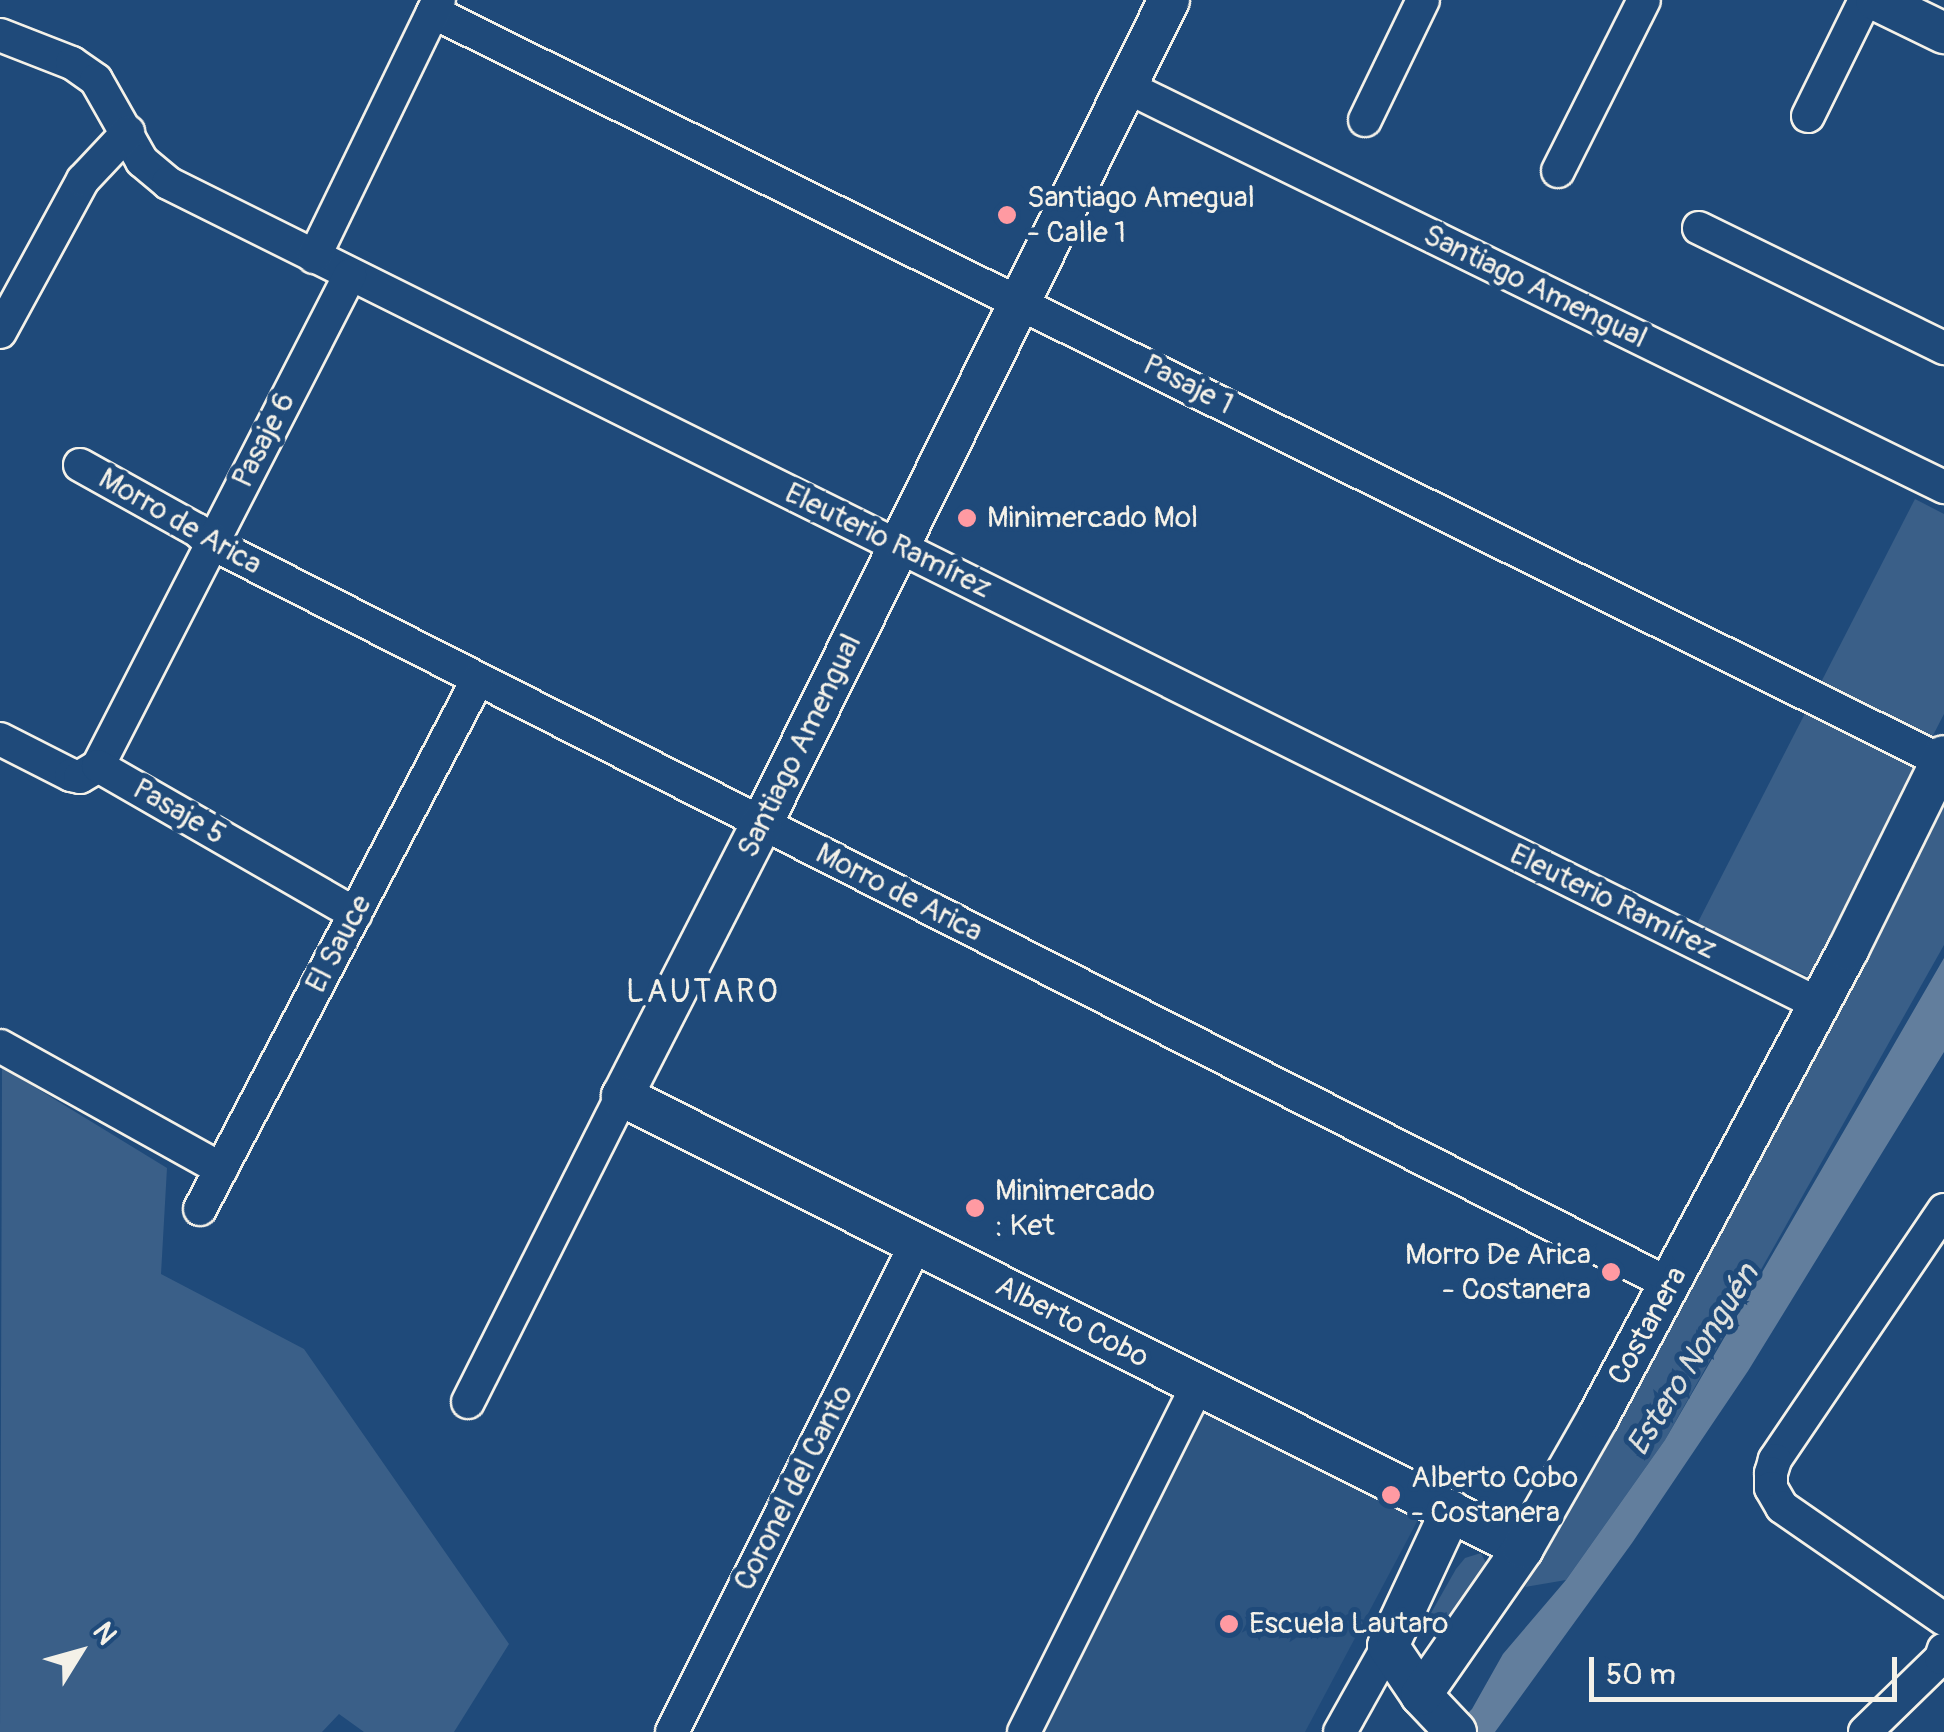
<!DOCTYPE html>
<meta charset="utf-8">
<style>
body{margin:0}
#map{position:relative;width:1944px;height:1732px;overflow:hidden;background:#1f4a7a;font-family:Pangolin,sans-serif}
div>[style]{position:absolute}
.built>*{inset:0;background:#2d5581}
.green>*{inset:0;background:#3a5f88}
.water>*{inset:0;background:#627e9d}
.roads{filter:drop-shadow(2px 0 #f4f1e8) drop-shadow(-2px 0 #f4f1e8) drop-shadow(0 2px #f4f1e8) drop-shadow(0 -2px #f4f1e8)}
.minor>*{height:32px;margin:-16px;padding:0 16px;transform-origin:16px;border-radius:16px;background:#1f4a7a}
.tertiary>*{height:40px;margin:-20px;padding:0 20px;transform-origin:20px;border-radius:20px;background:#1f4a7a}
.dots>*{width:28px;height:28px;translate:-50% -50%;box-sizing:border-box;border:5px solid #1f4a7a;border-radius:50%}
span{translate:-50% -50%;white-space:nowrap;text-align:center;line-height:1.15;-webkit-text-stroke:10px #1f4a7a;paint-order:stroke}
.poi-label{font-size:30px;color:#f4f1e8}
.left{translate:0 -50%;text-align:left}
.right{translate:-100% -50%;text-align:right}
.street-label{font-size:30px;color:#f4f1e8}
.neighbourhood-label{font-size:32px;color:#f4f1e8;letter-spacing:2.5px}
.water-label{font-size:32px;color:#dee0dd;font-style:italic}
.north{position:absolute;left:30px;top:1602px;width:100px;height:100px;-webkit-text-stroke:8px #1f4a7a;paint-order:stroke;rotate:53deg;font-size:28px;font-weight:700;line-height:40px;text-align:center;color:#f4f1e8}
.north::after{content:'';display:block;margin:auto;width:35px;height:45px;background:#f4f1e8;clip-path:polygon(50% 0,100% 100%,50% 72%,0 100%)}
.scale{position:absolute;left:1589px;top:1657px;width:308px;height:45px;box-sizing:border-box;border:5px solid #f4f1e8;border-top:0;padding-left:12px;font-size:30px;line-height:35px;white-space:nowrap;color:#f4f1e8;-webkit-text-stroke:8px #1f4a7a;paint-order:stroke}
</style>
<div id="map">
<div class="built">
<div style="clip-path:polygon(1206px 1405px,1420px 1516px,1305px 1732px,1039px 1732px)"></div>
</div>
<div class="green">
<div style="clip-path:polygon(1915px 499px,1944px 514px,1944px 714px,1809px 977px,1696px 926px)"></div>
<div style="clip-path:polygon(1944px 804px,1944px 945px,1665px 1440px,1566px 1580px,1525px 1587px)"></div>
<div style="clip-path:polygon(2px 1067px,167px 1168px,161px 1274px,304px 1349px,509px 1644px,454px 1732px,364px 1732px,339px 1714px,322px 1732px,0 1732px)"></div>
<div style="clip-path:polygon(1481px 1553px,1488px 1567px,1444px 1628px,1433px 1628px,1431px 1613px,1456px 1569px,1465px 1558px)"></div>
</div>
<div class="water">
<div style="clip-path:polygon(1944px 958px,1944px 1052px,1748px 1371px,1632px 1543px,1495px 1732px,1449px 1732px,1472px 1709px,1503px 1654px,1566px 1580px,1665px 1440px)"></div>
</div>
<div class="roads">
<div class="minor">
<div style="left:433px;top:12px;width:1684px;rotate:26.41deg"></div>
<div style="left:0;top:35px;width:77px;rotate:21.3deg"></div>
<div style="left:72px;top:63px;width:29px;rotate:35deg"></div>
<div style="left:96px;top:80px;width:93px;rotate:60.4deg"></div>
<div style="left:142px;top:161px;width:34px;rotate:40deg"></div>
<div style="left:168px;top:183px;width:1843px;rotate:26.45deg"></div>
<div style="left:1127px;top:87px;width:910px;rotate:26.09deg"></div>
<div style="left:1808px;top:116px;width:129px;rotate:-63.8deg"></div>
<div style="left:1365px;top:120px;width:133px;rotate:-64.2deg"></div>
<div style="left:1558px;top:171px;width:191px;rotate:-63.3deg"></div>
<div style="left:1699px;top:228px;width:273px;rotate:26.1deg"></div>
<div style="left:314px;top:257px;width:286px;rotate:-64.1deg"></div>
<div style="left:0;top:332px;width:173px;rotate:-61.4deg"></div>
<div style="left:83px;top:180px;width:66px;rotate:-46.8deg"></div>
<div style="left:80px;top:465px;width:134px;rotate:29.1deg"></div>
<div style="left:197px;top:530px;width:19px;rotate:43deg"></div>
<div style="left:211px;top:543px;width:1638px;rotate:26.94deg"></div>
<div style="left:0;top:739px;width:80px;rotate:26.9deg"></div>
<div style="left:71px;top:775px;width:9px;rotate:13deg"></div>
<div style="left:80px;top:777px;width:21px;rotate:-31deg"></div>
<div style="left:98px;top:766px;width:552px;rotate:-62.83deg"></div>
<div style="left:98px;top:766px;width:297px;rotate:29.9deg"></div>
<div style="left:0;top:1046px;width:253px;rotate:29.1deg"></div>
<div style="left:200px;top:1209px;width:598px;rotate:-62.32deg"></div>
<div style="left:1944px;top:1210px;width:302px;rotate:124.1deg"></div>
<div style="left:1775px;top:1460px;width:14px;rotate:107deg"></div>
<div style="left:1771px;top:1473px;width:15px;rotate:90deg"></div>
<div style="left:1771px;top:1488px;width:22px;rotate:60deg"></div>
<div style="left:1782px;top:1507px;width:197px;rotate:34.7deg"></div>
<div style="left:468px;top:1402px;width:343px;rotate:-63.3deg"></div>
<div style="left:672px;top:1732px;width:546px;rotate:-63.43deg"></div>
<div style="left:1024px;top:1732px;width:388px;rotate:-63.4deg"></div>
<div style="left:1340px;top:1732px;width:98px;rotate:-60.8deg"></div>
<div style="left:1865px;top:1732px;width:106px;rotate:-44.2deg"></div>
<div style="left:1941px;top:1658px;width:9px;rotate:-72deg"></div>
</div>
<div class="tertiary">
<div style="left:1169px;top:0;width:918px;rotate:116.31deg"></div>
<div style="left:762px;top:823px;width:307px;rotate:117.1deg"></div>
<div style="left:622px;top:1096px;width:1008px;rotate:26.64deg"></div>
<div style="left:1876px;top:0;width:76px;rotate:25.9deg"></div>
<div style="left:1451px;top:1511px;width:149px;rotate:115deg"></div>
<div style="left:1388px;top:1646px;width:59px;rotate:56deg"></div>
<div style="left:1421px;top:1695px;width:51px;rotate:46.6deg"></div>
<div style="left:1421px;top:1695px;width:179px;rotate:-55.2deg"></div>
<div style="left:1523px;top:1548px;width:151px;rotate:-60.2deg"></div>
<div style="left:1598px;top:1417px;width:530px;rotate:-61.84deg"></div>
<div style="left:1848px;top:950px;width:216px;rotate:-63.7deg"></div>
</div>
</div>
<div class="dots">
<div style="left:1007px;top:215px;background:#ff9aa2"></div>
<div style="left:967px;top:518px;background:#ff9aa2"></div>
<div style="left:975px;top:1208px;background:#ff9aa2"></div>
<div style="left:1611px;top:1272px;background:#ff9aa2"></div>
<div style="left:1391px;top:1495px;background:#ff9aa2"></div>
<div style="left:1229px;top:1624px;background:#ff9aa2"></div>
</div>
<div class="poi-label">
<span class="left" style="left:1027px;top:215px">Santiago Amegual<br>- Calle 1</span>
<span class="left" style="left:987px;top:518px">Minimercado Mol</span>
<span class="left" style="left:995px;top:1208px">Minimercado<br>: Ket</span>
<span class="right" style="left:1591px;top:1272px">Morro De Arica<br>- Costanera</span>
<span class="left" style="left:1411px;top:1495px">Alberto Cobo<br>- Costanera</span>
<span class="left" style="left:1249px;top:1624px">Escuela Lautaro</span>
</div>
<div class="street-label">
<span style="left:1535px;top:287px;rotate:26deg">Santiago Amengual</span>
<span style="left:1188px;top:385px;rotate:27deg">Pasaje 1</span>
<span style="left:264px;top:440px;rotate:-63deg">Pasaje 6</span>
<span style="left:180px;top:522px;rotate:30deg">Morro de Arica</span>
<span style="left:888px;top:541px;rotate:26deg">Eleuterio Ramírez</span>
<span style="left:800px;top:746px;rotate:-64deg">Santiago Amengual</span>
<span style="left:179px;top:812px;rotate:30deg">Pasaje 5</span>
<span style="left:899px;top:893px;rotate:27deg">Morro de Arica</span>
<span style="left:1613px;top:902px;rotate:26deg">Eleuterio Ramírez</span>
<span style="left:339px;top:944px;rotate:-62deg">El Sauce</span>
<span style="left:1072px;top:1322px;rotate:27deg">Alberto Cobo</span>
<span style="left:1648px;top:1326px;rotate:-61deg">Costanera</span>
<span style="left:794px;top:1488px;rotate:-63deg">Coronel del Canto</span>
</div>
<div class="neighbourhood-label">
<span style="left:703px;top:992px">LAUTARO</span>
</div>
<div class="water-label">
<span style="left:1693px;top:1360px;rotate:-58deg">Estero Nonguén</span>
</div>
<div class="north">N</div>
<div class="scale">50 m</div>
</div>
